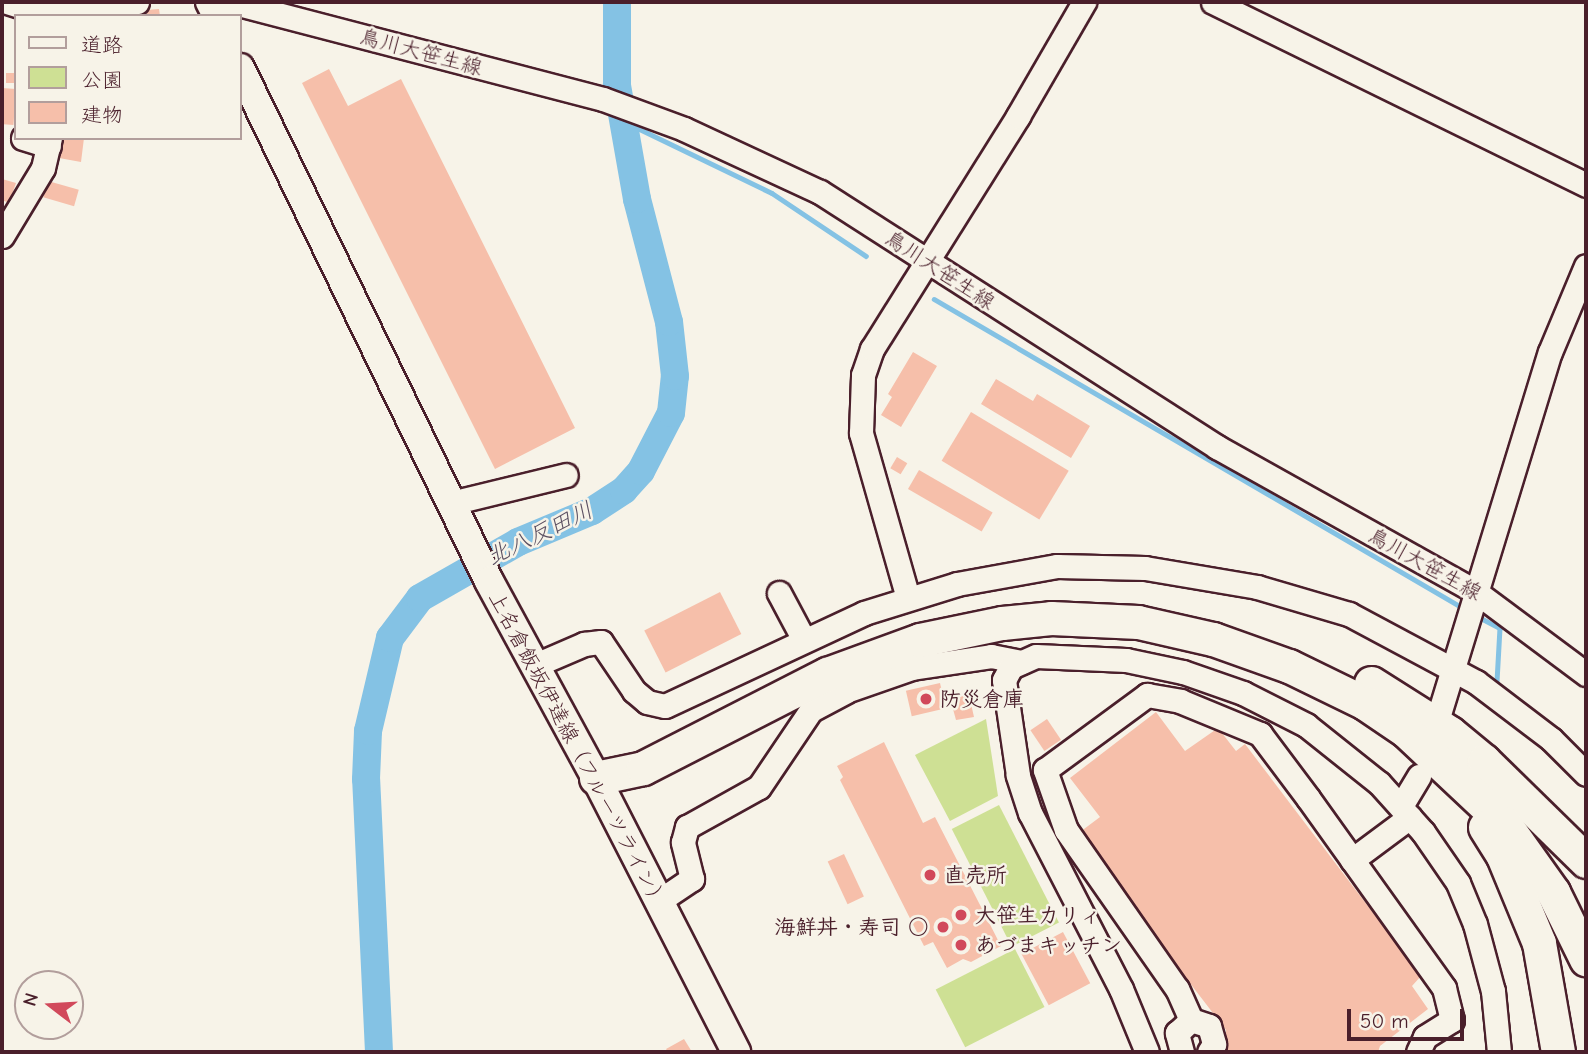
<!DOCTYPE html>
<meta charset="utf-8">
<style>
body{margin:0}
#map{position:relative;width:1588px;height:1054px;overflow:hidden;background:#f7f3e8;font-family:"Comic Neue","Klee One",sans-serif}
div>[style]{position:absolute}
.green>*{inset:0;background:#cee094;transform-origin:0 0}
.stream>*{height:4.5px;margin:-2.25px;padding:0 2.25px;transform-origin:2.25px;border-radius:2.25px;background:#84c2e4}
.river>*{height:28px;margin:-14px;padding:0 14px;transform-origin:14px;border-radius:14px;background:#84c2e4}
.building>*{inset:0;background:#f6bfaa;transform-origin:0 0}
.roads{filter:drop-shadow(2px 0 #4a1f2b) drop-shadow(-2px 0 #4a1f2b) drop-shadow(0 2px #4a1f2b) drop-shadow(0 -2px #4a1f2b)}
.minor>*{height:23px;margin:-11.5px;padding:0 11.5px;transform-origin:11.5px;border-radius:11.5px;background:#f7f3e8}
.major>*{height:28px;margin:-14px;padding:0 14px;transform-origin:14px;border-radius:14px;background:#f7f3e8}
.highway>*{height:33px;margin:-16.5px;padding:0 16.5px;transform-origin:16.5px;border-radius:16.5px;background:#f7f3e8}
.dots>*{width:19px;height:19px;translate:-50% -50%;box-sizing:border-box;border:4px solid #f7f3e8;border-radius:50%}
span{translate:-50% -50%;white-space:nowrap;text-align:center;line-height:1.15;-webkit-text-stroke:5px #f7f3e8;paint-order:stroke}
.street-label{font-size:21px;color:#4a1f2b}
.poi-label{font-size:21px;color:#4a1f2b;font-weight:700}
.left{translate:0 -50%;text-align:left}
.right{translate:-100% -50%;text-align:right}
.water-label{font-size:23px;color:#5b5062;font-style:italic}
.frame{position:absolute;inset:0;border:4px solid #4a1f2b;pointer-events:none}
.legend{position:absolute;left:14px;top:14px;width:228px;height:126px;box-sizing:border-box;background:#f7f3e8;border:2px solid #b29e9c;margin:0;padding:9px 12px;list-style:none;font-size:21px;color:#4a1f2b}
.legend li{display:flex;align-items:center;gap:14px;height:35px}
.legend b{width:35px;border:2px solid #b29e9c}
.north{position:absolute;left:14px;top:970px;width:70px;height:70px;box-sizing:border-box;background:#f7f3e8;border:2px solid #b29e9c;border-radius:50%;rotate:287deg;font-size:19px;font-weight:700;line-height:28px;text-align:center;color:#4a1f2b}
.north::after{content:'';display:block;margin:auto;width:24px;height:32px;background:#d1495b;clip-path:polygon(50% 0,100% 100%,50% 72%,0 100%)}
.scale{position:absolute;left:1347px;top:1009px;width:117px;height:32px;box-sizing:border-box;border:4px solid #4a1f2b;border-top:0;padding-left:9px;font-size:21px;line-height:24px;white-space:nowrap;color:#4a1f2b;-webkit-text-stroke:5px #f7f3e8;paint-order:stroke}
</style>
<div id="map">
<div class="green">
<div style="clip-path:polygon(986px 719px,998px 796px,950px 821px,915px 755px)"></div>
<div style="left:999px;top:805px;width:132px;height:53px;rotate:63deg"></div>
<div style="left:1015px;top:949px;width:65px;height:89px;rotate:63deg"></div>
</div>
<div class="stream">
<div style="left:623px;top:121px;width:165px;rotate:25.8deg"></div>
<div style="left:772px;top:193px;width:113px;rotate:33.8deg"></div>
<div style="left:934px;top:299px;width:613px;rotate:30.29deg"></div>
<div style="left:1477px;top:616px;width:26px;rotate:28deg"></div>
<div style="left:1500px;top:628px;width:53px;rotate:93.2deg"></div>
</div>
<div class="river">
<div style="left:379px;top:1052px;width:273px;rotate:-92.7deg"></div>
<div style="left:366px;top:779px;width:48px;rotate:-87.6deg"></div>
<div style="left:368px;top:731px;width:96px;rotate:-76.7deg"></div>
<div style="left:390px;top:638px;width:50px;rotate:-53.1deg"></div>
<div style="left:420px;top:598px;width:113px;rotate:-29.7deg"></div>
<div style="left:518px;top:542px;width:80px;rotate:-22.7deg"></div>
<div style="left:592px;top:511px;width:38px;rotate:-33deg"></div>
<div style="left:624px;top:490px;width:25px;rotate:-48deg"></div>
<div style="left:641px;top:471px;width:65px;rotate:-62.7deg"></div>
<div style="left:671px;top:413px;width:37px;rotate:-84deg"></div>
<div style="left:675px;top:376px;width:54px;rotate:-96.3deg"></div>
<div style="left:669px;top:322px;width:127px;rotate:-104.6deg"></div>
<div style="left:637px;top:199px;width:116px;rotate:-100deg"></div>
<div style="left:617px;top:85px;width:83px;rotate:-90deg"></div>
</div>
<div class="building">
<div style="clip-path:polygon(159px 9px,160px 16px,147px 16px,146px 10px)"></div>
<div style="clip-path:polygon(329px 69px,348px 106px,401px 79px,575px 428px,495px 469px,302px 83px)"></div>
<div style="left:6px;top:73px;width:10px;height:10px"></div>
<div style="left:2px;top:88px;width:14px;height:36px;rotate:4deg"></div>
<div style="clip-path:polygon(61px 138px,84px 138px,81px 162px,59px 158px)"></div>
<div style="clip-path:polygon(2px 179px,16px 183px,9px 203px,2px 200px)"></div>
<div style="left:48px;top:181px;width:32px;height:17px;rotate:16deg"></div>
<div style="clip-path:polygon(913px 352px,937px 366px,901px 427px,881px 415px,892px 397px,888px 394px)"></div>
<div style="clip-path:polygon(996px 379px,1033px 401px,1037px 394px,1090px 426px,1071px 458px,981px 404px)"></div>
<div style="left:971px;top:412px;width:114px;height:57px;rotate:31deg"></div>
<div style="left:897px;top:457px;width:12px;height:13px;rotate:31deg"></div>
<div style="left:919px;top:470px;width:85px;height:22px;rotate:30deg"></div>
<div style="left:720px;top:592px;width:47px;height:85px;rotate:63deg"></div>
<div style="left:940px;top:683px;width:26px;height:35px;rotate:77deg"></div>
<div style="clip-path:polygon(969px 695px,974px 717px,956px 720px,950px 698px)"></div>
<div style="clip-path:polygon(1156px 712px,1185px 751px,1218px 728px,1236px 751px,1245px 744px,1421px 976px,1412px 986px,1428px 1009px,1380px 1046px,1378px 1052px,1225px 1052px,1226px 1030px,1076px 835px,1100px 817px,1070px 778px)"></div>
<div style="left:1047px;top:719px;width:25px;height:20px;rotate:56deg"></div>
<div style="clip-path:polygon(884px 742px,923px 823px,935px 817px,1001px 946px,971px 962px,963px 959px,947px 968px,933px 942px,924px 946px,840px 780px,843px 777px,837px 766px)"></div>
<div style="left:844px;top:854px;width:47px;height:18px;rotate:65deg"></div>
<div style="left:1063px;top:932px;width:58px;height:47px;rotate:62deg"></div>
<div style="clip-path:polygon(684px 1039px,692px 1052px,668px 1052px,666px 1049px)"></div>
</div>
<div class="roads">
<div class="minor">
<div style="left:7px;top:2px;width:43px;rotate:17.6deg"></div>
<div style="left:48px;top:15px;width:90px;rotate:-8.3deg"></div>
<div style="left:231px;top:2px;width:384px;rotate:14.6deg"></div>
<div style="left:603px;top:99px;width:86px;rotate:20.3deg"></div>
<div style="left:684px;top:129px;width:150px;rotate:24.9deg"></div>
<div style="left:820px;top:192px;width:472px;rotate:32.7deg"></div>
<div style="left:1217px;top:447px;width:297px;rotate:29.2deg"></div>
<div style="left:1476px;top:592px;width:137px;rotate:36.7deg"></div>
<div style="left:1213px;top:2px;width:415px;rotate:26.1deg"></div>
<div style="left:23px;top:138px;width:27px;rotate:17deg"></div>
<div style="left:2px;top:236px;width:79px;rotate:-58.9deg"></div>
<div style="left:43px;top:168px;width:31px;rotate:-77deg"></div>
<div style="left:451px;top:503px;width:118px;rotate:-13.7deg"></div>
<div style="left:779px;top:593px;width:53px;rotate:62deg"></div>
<div style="left:908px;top:598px;width:172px;rotate:-105.9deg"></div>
<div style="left:861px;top:433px;width:58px;rotate:-88deg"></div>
<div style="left:863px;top:375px;width:28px;rotate:-71deg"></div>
<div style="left:872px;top:349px;width:275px;rotate:-57.9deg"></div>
<div style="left:1018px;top:116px;width:132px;rotate:-59.9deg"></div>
<div style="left:533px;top:666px;width:56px;rotate:-23.3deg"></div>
<div style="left:584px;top:644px;width:17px;rotate:-7deg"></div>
<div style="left:601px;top:642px;width:59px;rotate:56deg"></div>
<div style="left:634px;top:691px;width:17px;rotate:40deg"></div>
<div style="left:647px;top:702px;width:18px;rotate:13deg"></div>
<div style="left:665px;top:706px;width:220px;rotate:-25deg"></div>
<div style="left:864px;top:613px;width:97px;rotate:-17.3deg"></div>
<div style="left:957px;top:584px;width:102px;rotate:-10.2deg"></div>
<div style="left:1057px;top:566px;width:88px;rotate:1.3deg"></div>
<div style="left:1145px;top:568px;width:114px;rotate:9.6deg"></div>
<div style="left:1257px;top:587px;width:96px;rotate:16.4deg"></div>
<div style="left:1349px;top:614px;width:144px;rotate:28.2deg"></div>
<div style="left:1476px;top:682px;width:94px;rotate:37.2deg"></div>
<div style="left:1551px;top:739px;width:49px;rotate:45deg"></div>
<div style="left:1440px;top:711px;width:375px;rotate:-73deg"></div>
<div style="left:1550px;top:352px;width:93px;rotate:-67.3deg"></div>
<div style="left:1401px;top:806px;width:35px;rotate:-59deg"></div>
<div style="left:1352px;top:860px;width:72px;rotate:-36.6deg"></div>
<div style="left:659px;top:901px;width:40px;rotate:-34deg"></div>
<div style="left:692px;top:879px;width:38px;rotate:-104deg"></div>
<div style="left:683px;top:842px;width:16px;rotate:-75deg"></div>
<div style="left:687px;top:827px;width:82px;rotate:-29.1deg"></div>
<div style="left:759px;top:787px;width:93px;rotate:-56deg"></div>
<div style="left:811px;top:710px;width:40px;rotate:-28deg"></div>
<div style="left:846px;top:691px;width:70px;rotate:-19.2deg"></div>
<div style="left:912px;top:668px;width:80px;rotate:-8.6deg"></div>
<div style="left:991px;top:656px;width:31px;rotate:11deg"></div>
<div style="left:1191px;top:1020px;width:34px;rotate:-114deg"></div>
<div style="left:1177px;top:989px;width:194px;rotate:-124.9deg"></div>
<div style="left:1066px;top:830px;width:64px;rotate:-109.3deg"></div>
<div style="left:1045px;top:770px;width:127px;rotate:-36.3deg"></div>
<div style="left:1147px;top:695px;width:34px;rotate:10deg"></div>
<div style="left:1180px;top:701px;width:87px;rotate:22.4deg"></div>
<div style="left:1260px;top:734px;width:80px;rotate:53.1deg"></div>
<div style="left:1308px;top:798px;width:234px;rotate:54.4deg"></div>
<div style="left:1444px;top:988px;width:33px;rotate:76deg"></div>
<div style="left:1452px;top:1020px;width:32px;rotate:148deg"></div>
<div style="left:1425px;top:1037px;width:17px;rotate:115deg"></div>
<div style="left:1147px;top:1052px;width:68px;rotate:-112.4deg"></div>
<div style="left:1121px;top:989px;width:198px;rotate:-117.3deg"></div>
<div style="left:1030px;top:813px;width:40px;rotate:-108deg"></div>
<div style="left:1018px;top:775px;width:96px;rotate:-98.4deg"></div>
<div style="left:1004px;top:680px;width:15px;rotate:-62deg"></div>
<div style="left:1011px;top:667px;width:27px;rotate:-24deg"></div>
<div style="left:1036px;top:656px;width:90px;rotate:2.5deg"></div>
<div style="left:1126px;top:660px;width:58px;rotate:11.9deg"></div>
<div style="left:1183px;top:672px;width:64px;rotate:19.3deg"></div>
<div style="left:1243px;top:693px;width:71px;rotate:26.9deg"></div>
<div style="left:1306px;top:725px;width:93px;rotate:38.5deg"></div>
<div style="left:1379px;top:783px;width:66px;rotate:48.1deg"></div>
<div style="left:1423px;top:832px;width:62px;rotate:55.5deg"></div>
<div style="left:1458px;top:883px;width:44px;rotate:67.5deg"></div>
<div style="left:1475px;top:924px;width:69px;rotate:75deg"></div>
<div style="left:1493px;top:991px;width:61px;rotate:84.4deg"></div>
<div style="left:1182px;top:1052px;width:20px;rotate:-105deg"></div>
<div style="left:1177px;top:1033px;width:19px;rotate:-43deg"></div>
<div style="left:1191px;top:1020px;width:19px;rotate:18deg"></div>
<div style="left:1209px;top:1026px;width:19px;rotate:74deg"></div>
<div style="left:1214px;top:1044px;width:9px;rotate:122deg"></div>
</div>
<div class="major">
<div style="left:210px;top:2px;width:16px;rotate:63deg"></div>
<div style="left:240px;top:68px;width:570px;rotate:64.11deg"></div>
<div style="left:489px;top:581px;width:224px;rotate:61.5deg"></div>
<div style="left:596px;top:778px;width:308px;rotate:62.9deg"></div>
</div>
<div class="highway">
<div style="left:1371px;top:683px;width:93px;rotate:32.3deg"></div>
<div style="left:1450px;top:733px;width:44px;rotate:39.5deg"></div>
<div style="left:1484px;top:761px;width:143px;rotate:44.4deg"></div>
<div style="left:596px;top:778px;width:48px;rotate:-12deg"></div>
<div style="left:643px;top:768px;width:207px;rotate:-27.1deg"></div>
<div style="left:827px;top:674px;width:99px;rotate:-20.1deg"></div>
<div style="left:920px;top:640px;width:84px;rotate:-11.7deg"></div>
<div style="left:1002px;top:623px;width:49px;rotate:-5.8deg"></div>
<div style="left:1051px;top:618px;width:87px;rotate:2.6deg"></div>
<div style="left:1138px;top:622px;width:77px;rotate:12.8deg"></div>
<div style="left:1213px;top:639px;width:81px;rotate:19.6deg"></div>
<div style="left:1289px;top:666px;width:85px;rotate:26deg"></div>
<div style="left:1365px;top:703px;width:50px;rotate:34.3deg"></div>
<div style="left:1406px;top:731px;width:134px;rotate:43.2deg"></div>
<div style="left:1504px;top:823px;width:85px;rotate:54.6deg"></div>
<div style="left:1553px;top:892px;width:75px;rotate:63.8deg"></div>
<div style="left:1485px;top:827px;width:34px;rotate:58deg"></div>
<div style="left:1503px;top:856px;width:94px;rotate:67.5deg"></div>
<div style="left:1539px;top:943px;width:111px;rotate:80.1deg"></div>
</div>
</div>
<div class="dots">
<div style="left:926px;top:699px;background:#d1495b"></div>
<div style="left:930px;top:875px;background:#d1495b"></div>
<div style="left:961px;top:915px;background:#d1495b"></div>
<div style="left:943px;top:927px;background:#d1495b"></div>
<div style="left:961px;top:945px;background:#d1495b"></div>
</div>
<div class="street-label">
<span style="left:421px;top:52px;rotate:15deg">鳥川大笹生線</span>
<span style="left:940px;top:270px;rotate:33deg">鳥川大笹生線</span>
<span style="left:1425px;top:564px;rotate:29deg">鳥川大笹生線</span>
<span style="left:578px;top:750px;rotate:62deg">上名倉飯坂伊達線（フルーツライン）</span>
</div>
<div class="poi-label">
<span class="left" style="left:940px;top:699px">防災倉庫</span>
<span class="left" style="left:944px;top:875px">直売所</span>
<span class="left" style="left:975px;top:915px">大笹生カリィ</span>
<span class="right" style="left:929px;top:927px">海鮮丼・寿司 ○</span>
<span class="left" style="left:975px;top:945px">あづまキッチン</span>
</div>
<div class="water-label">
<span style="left:540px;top:534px;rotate:-26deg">北八反田川</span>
</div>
<div class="frame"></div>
<ul class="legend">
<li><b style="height:9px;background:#f7f3e8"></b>道路</li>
<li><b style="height:19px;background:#cee094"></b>公園</li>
<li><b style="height:19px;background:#f6bfaa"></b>建物</li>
</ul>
<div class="north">N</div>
<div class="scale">50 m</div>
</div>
